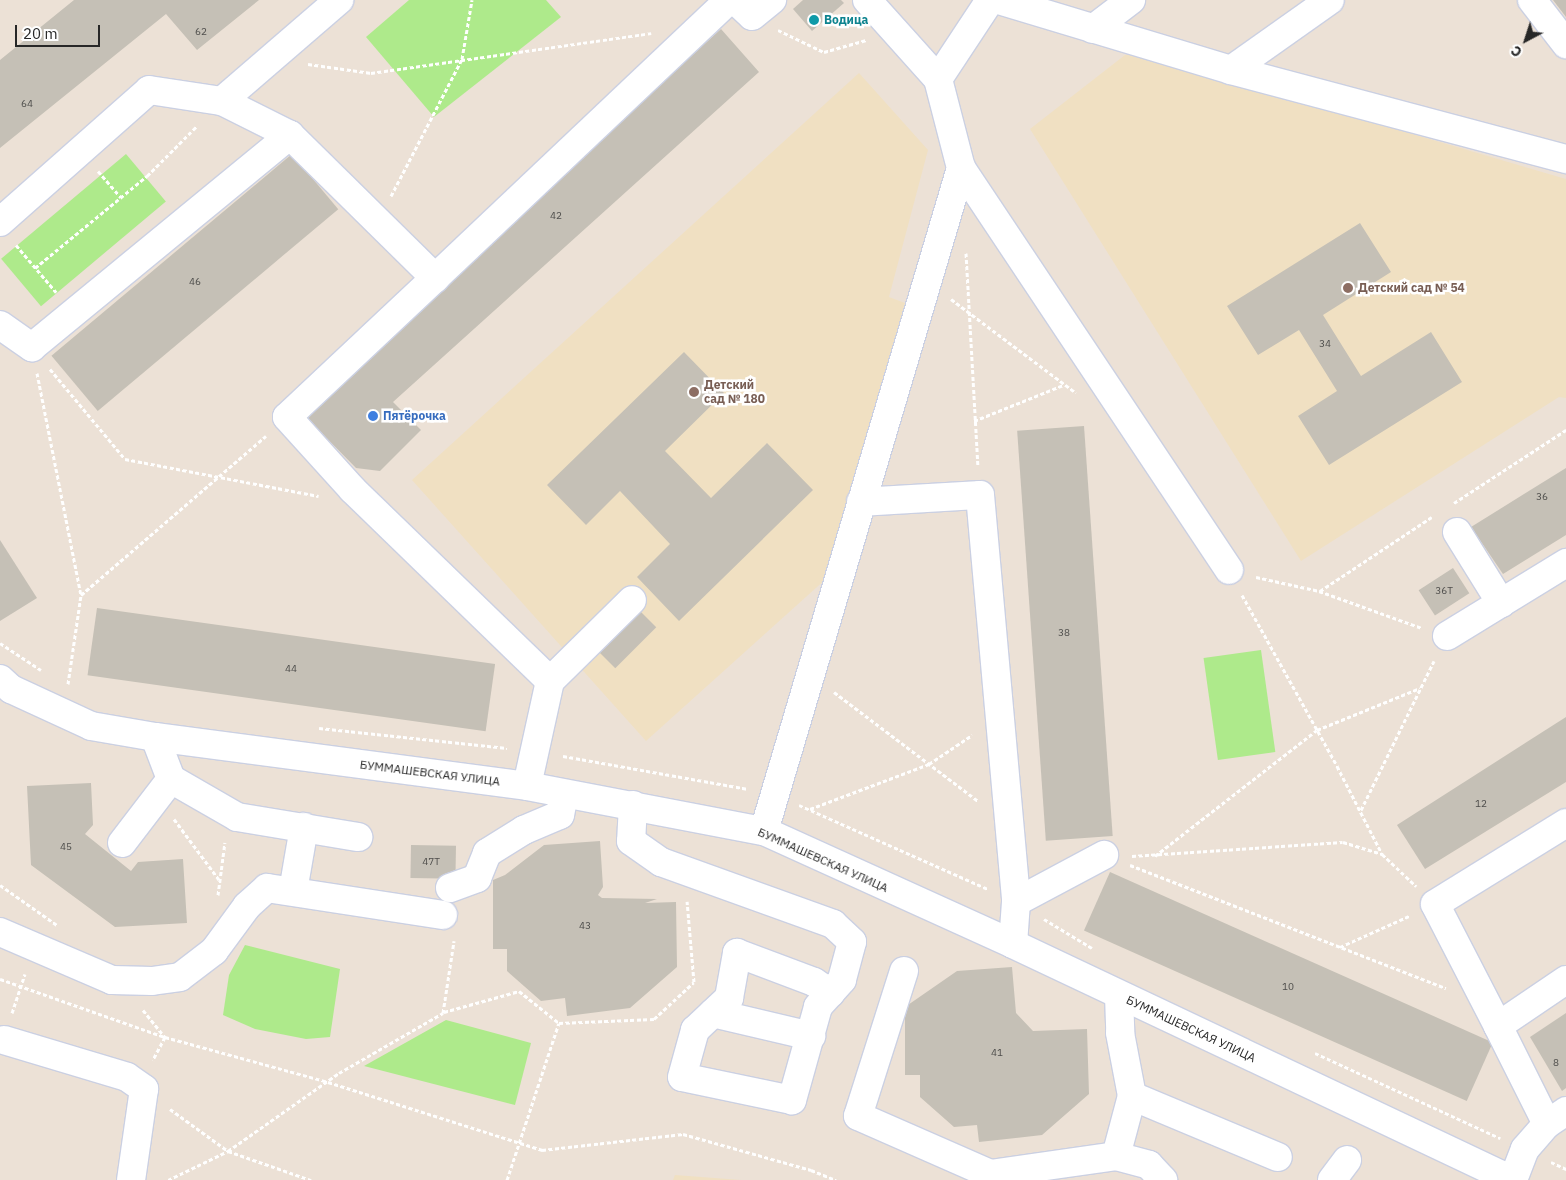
<!DOCTYPE html>
<meta charset="utf-8">
<style>
body{margin:0}
#map{position:relative;width:1566px;height:1180px;overflow:hidden;background:#ece1d6;font-family:"IBM Plex Sans",sans-serif}
div>[style]{position:absolute}
.education>*{inset:0;background:#f0e0c2}
.green>*{inset:0;background:#aeea8b;transform-origin:0 0}
.building>*{inset:0;background:#c5c0b6;transform-origin:0 0}
.path>*{height:3px;margin-top:-1.5px;transform-origin:0;background:repeating-linear-gradient(90deg,#fff 0 4px,transparent 0 6.5px)}
.roads{filter:drop-shadow(1px 0 #cbd0e2) drop-shadow(-1px 0 #cbd0e2) drop-shadow(0 1px #cbd0e2) drop-shadow(0 -1px #cbd0e2)}
.minor>*{height:28px;margin:-14px;padding:0 14px;transform-origin:14px;border-radius:14px;background:#fff}
.dots>*{width:14px;height:14px;translate:-50% -50%;box-sizing:border-box;border:2px solid #fff;border-radius:50%}
span{translate:-50% -50%;white-space:nowrap;text-align:center;line-height:1.15;-webkit-text-stroke:5px #fff;paint-order:stroke}
.number-label{font-size:10px;color:#4e4d4b}
.number-label span{-webkit-text-stroke-width:0}
.culture-label{font-size:12px;color:#0d838f;font-weight:700}
.left{translate:0 -50%;text-align:left}
.education-label{font-size:12px;color:#785e54;font-weight:700}
.shop-label{font-size:12px;color:#366cbe;font-weight:700}
.street-label{font-size:12px;color:#272727}
.north{position:absolute;left:1501px;top:15px;width:50px;height:50px;-webkit-text-stroke:4px #fff;paint-order:stroke;rotate:220deg;font-size:14px;font-weight:700;line-height:20px;text-align:center;color:#272727}
.north::after{content:'';display:block;margin:auto;width:18px;height:22px;background:#272727;clip-path:polygon(50% 0,100% 100%,50% 72%,0 100%)}
.scale{position:absolute;left:15px;top:25px;width:85px;height:22px;box-sizing:border-box;border:2px solid #272727;border-top:0;padding-left:6px;font-size:15px;line-height:18px;white-space:nowrap;color:#272727;-webkit-text-stroke:4px #fff;paint-order:stroke}
</style>
<div id="map">
<div class="education">
<div style="clip-path:polygon(1139px 54px,1566px 179px,1566px 398px,1559px 397px,1301px 561px,1030px 129px,1125px 55px)"></div>
<div style="clip-path:polygon(859px 73px,928px 150px,889px 297px,905px 303px,827px 578px,646px 741px,412px 480px)"></div>
<div style="clip-path:polygon(675px 1175px,741px 1180px,673px 1180px)"></div>
</div>
<div class="green">
<div style="clip-path:polygon(409px 0,546px 0,561px 17px,434px 117px,366px 37px)"></div>
<div style="left:126px;top:154px;width:62px;height:163px;rotate:50deg"></div>
<div style="left:1261px;top:650px;width:103px;height:58px;rotate:82deg"></div>
<div style="clip-path:polygon(245px 945px,340px 969px,330px 1037px,306px 1039px,255px 1029px,223px 1015px,229px 975px)"></div>
<div style="clip-path:polygon(446px 1020px,531px 1043px,515px 1105px,364px 1066px)"></div>
</div>
<div class="building">
<div style="clip-path:polygon(74px 0,259px 0,197px 50px,166px 14px,0 148px,0 60px)"></div>
<div style="clip-path:polygon(803px 0,841px 0,844px 3px,812px 31px,793px 9px)"></div>
<div style="clip-path:polygon(1553px 0,1566px 0,1566px 17px)"></div>
<div style="clip-path:polygon(721px 29px,759px 72px,393px 402px,421px 430px,380px 471px,356px 468px,300px 411px)"></div>
<div style="left:292px;top:154px;width:72px;height:314px;rotate:50deg"></div>
<div style="clip-path:polygon(1360px 223px,1391px 272px,1323px 315px,1361px 376px,1431px 332px,1462px 382px,1329px 465px,1298px 416px,1337px 391px,1299px 330px,1258px 355px,1227px 306px)"></div>
<div style="clip-path:polygon(684px 352px,724px 393px,665px 451px,711px 498px,767px 443px,813px 490px,679px 621px,637px 577px,670px 544px,620px 491px,586px 525px,547px 485px)"></div>
<div style="left:1084px;top:426px;width:411px;height:67px;rotate:86deg"></div>
<div style="clip-path:polygon(1566px 468px,1566px 535px,1503px 574px,1471px 527px)"></div>
<div style="clip-path:polygon(0 540px,37px 598px,0 621px)"></div>
<div style="left:1453px;top:568px;width:30px;height:41px;rotate:57deg"></div>
<div style="left:97px;top:608px;width:402px;height:68px;rotate:8deg"></div>
<div style="left:640px;top:611px;width:23px;height:58px;rotate:45deg"></div>
<div style="clip-path:polygon(1566px 717px,1566px 782px,1425px 869px,1397px 825px)"></div>
<div style="clip-path:polygon(91px 783px,93px 825px,85px 834px,131px 871px,138px 862px,183px 859px,187px 923px,115px 927px,31px 865px,27px 786px)"></div>
<div style="clip-path:polygon(600px 841px,603px 887px,598px 895px,602px 898px,657px 899px,645px 903px,676px 902px,677px 967px,630px 1008px,567px 1016px,565px 998px,541px 1001px,507px 971px,507px 949px,493px 949px,493px 880px,505px 875px,544px 845px)"></div>
<div style="left:411px;top:845px;width:45px;height:33px;rotate:1deg"></div>
<div style="left:1110px;top:872px;width:419px;height:64px;rotate:24deg"></div>
<div style="clip-path:polygon(1012px 967px,1016px 1013px,1033px 1031px,1087px 1029px,1089px 1094px,1042px 1135px,979px 1142px,977px 1125px,954px 1127px,920px 1097px,920px 1075px,905px 1075px,905px 1007px,957px 971px)"></div>
<div style="clip-path:polygon(1566px 1013px,1566px 1088px,1562px 1091px,1530px 1037px)"></div>
</div>
<div class="path">
<div style="left:778px;top:30px;width:51px;rotate:25.6deg"></div>
<div style="left:824px;top:52px;width:44px;rotate:-15.9deg"></div>
<div style="left:308px;top:64px;width:64px;rotate:8.1deg"></div>
<div style="left:371px;top:73px;width:283px;rotate:-8.1deg"></div>
<div style="left:98px;top:171px;width:35px;rotate:49deg"></div>
<div style="left:391px;top:196px;width:154px;rotate:-62.6deg"></div>
<div style="left:462px;top:59px;width:60px;rotate:-80.4deg"></div>
<div style="left:16px;top:245px;width:62px;rotate:49.6deg"></div>
<div style="left:966px;top:253px;width:214px;rotate:86.8deg"></div>
<div style="left:35px;top:268px;width:145px;rotate:-39.4deg"></div>
<div style="left:147px;top:176px;width:71px;rotate:-45deg"></div>
<div style="left:951px;top:299px;width:156px;rotate:36.9deg"></div>
<div style="left:50px;top:369px;width:117px;rotate:50.2deg"></div>
<div style="left:125px;top:459px;width:197px;rotate:10.8deg"></div>
<div style="left:37px;top:373px;width:226px;rotate:78.8deg"></div>
<div style="left:974px;top:421px;width:96px;rotate:-22deg"></div>
<div style="left:1454px;top:503px;width:134px;rotate:-33.1deg"></div>
<div style="left:1256px;top:577px;width:65px;rotate:12.5deg"></div>
<div style="left:1319px;top:591px;width:109px;rotate:19.8deg"></div>
<div style="left:1320px;top:591px;width:134px;rotate:-33.5deg"></div>
<div style="left:1242px;top:595px;width:196px;rotate:60.9deg"></div>
<div style="left:1337px;top:766px;width:99px;rotate:62.9deg"></div>
<div style="left:1382px;top:854px;width:47px;rotate:43.3deg"></div>
<div style="left:0;top:643px;width:49px;rotate:33.4deg"></div>
<div style="left:68px;top:684px;width:90px;rotate:-81.7deg"></div>
<div style="left:81px;top:595px;width:244px;rotate:-40.7deg"></div>
<div style="left:834px;top:692px;width:181px;rotate:37.1deg"></div>
<div style="left:319px;top:728px;width:189px;rotate:6.1deg"></div>
<div style="left:563px;top:756px;width:188px;rotate:10.1deg"></div>
<div style="left:799px;top:805px;width:207px;rotate:24deg"></div>
<div style="left:810px;top:809px;width:127px;rotate:-20.7deg"></div>
<div style="left:929px;top:764px;width:52px;rotate:-34deg"></div>
<div style="left:1361px;top:810px;width:166px;rotate:-63.9deg"></div>
<div style="left:174px;top:819px;width:77px;rotate:53.4deg"></div>
<div style="left:1132px;top:856px;width:211px;rotate:-3.8deg"></div>
<div style="left:1343px;top:842px;width:41px;rotate:17.1deg"></div>
<div style="left:1155px;top:856px;width:205px;rotate:-37.9deg"></div>
<div style="left:1317px;top:730px;width:111px;rotate:-22.2deg"></div>
<div style="left:1130px;top:865px;width:339px;rotate:21.3deg"></div>
<div style="left:0;top:885px;width:70px;rotate:35.1deg"></div>
<div style="left:218px;top:895px;width:53px;rotate:-82.5deg"></div>
<div style="left:1044px;top:919px;width:56px;rotate:31.1deg"></div>
<div style="left:1340px;top:947px;width:76px;rotate:-24.2deg"></div>
<div style="left:0;top:979px;width:175px;rotate:19.4deg"></div>
<div style="left:165px;top:1037px;width:169px;rotate:15.4deg"></div>
<div style="left:328px;top:1082px;width:225px;rotate:17.6deg"></div>
<div style="left:542px;top:1150px;width:142px;rotate:-6.5deg"></div>
<div style="left:683px;top:1134px;width:133px;rotate:15.7deg"></div>
<div style="left:811px;top:1170px;width:27px;rotate:22deg"></div>
<div style="left:143px;top:1010px;width:35px;rotate:51deg"></div>
<div style="left:165px;top:1037px;width:26px;rotate:118deg"></div>
<div style="left:444px;top:1012px;width:78px;rotate:-15.6deg"></div>
<div style="left:519px;top:991px;width:51px;rotate:38.7deg"></div>
<div style="left:12px;top:1013px;width:41px;rotate:-71.6deg"></div>
<div style="left:1315px;top:1053px;width:204px;rotate:24.7deg"></div>
<div style="left:170px;top:1109px;width:72px;rotate:35.9deg"></div>
<div style="left:228px;top:1151px;width:88px;rotate:19.3deg"></div>
<div style="left:1551px;top:1162px;width:17px;rotate:25deg"></div>
<div style="left:168px;top:1180px;width:67px;rotate:-25.8deg"></div>
<div style="left:228px;top:1151px;width:136px;rotate:-35.1deg"></div>
<div style="left:339px;top:1073px;width:120px;rotate:-30deg"></div>
<div style="left:443px;top:1013px;width:73px;rotate:-81.3deg"></div>
<div style="left:507px;top:1180px;width:165px;rotate:-71.7deg"></div>
<div style="left:559px;top:1023px;width:95px;rotate:-2.4deg"></div>
<div style="left:654px;top:1019px;width:54px;rotate:-42.8deg"></div>
<div style="left:694px;top:982px;width:81px;rotate:-94.9deg"></div>
</div>
<div class="roads">
<div class="minor">
<div style="left:735px;top:0;width:23px;rotate:43deg"></div>
<div style="left:752px;top:16px;width:26px;rotate:-39deg"></div>
<div style="left:867px;top:0;width:106px;rotate:48.1deg"></div>
<div style="left:999px;top:0;width:242px;rotate:16.8deg"></div>
<div style="left:1231px;top:70px;width:347px;rotate:14.9deg"></div>
<div style="left:1532px;top:0;width:56px;rotate:52.3deg"></div>
<div style="left:1093px;top:29px;width:48px;rotate:-37.3deg"></div>
<div style="left:1231px;top:70px;width:121px;rotate:-35.3deg"></div>
<div style="left:222px;top:101px;width:155px;rotate:-40.8deg"></div>
<div style="left:961px;top:168px;width:483px;rotate:56.3deg"></div>
<div style="left:0;top:222px;width:199px;rotate:-41.5deg"></div>
<div style="left:149px;top:90px;width:74px;rotate:8.6deg"></div>
<div style="left:222px;top:101px;width:76px;rotate:26.6deg"></div>
<div style="left:290px;top:135px;width:204px;rotate:44.6deg"></div>
<div style="left:435px;top:278px;width:405px;rotate:-43.4deg"></div>
<div style="left:435px;top:278px;width:203px;rotate:136.8deg"></div>
<div style="left:287px;top:417px;width:98px;rotate:47.9deg"></div>
<div style="left:353px;top:490px;width:274px;rotate:44.1deg"></div>
<div style="left:550px;top:681px;width:107px;rotate:102.4deg"></div>
<div style="left:0;top:325px;width:39px;rotate:35deg"></div>
<div style="left:32px;top:347px;width:334px;rotate:-39.4deg"></div>
<div style="left:861px;top:502px;width:119px;rotate:-3.4deg"></div>
<div style="left:980px;top:495px;width:409px;rotate:84.9deg"></div>
<div style="left:1016px;top:902px;width:42px;rotate:94.1deg"></div>
<div style="left:1457px;top:532px;width:84px;rotate:58.2deg"></div>
<div style="left:1447px;top:636px;width:140px;rotate:-31.5deg"></div>
<div style="left:0;top:679px;width:15px;rotate:42deg"></div>
<div style="left:11px;top:689px;width:88px;rotate:24.8deg"></div>
<div style="left:91px;top:726px;width:65px;rotate:9.8deg"></div>
<div style="left:155px;top:737px;width:375px;rotate:7.5deg"></div>
<div style="left:527px;top:786px;width:241px;rotate:10.8deg"></div>
<div style="left:764px;top:831px;width:273px;rotate:24.4deg"></div>
<div style="left:1013px;top:944px;width:552px;rotate:25.31deg"></div>
<div style="left:550px;top:681px;width:115px;rotate:-44.6deg"></div>
<div style="left:171px;top:779px;width:76px;rotate:29.9deg"></div>
<div style="left:237px;top:817px;width:123px;rotate:9.4deg"></div>
<div style="left:633px;top:805px;width:36px;rotate:93deg"></div>
<div style="left:631px;top:841px;width:37px;rotate:35deg"></div>
<div style="left:661px;top:862px;width:183px;rotate:19.8deg"></div>
<div style="left:833px;top:924px;width:26px;rotate:43deg"></div>
<div style="left:852px;top:942px;width:39px;rotate:105deg"></div>
<div style="left:842px;top:980px;width:36px;rotate:132deg"></div>
<div style="left:818px;top:1007px;width:97px;rotate:105.6deg"></div>
<div style="left:792px;top:1100px;width:112px;rotate:-168.2deg"></div>
<div style="left:682px;top:1077px;width:49px;rotate:-74.5deg"></div>
<div style="left:695px;top:1030px;width:47px;rotate:-43.3deg"></div>
<div style="left:729px;top:998px;width:46px;rotate:-79.9deg"></div>
<div style="left:737px;top:953px;width:82px;rotate:20.6deg"></div>
<div style="left:814px;top:982px;width:20px;rotate:33deg"></div>
<div style="left:764px;top:831px;width:692px;rotate:-73.45deg"></div>
<div style="left:961px;top:168px;width:92px;rotate:-104.5deg"></div>
<div style="left:938px;top:79px;width:95px;rotate:-56.6deg"></div>
<div style="left:122px;top:843px;width:81px;rotate:-52.6deg"></div>
<div style="left:171px;top:779px;width:45px;rotate:-110.9deg"></div>
<div style="left:450px;top:888px;width:29px;rotate:-20deg"></div>
<div style="left:477px;top:878px;width:27px;rotate:-68deg"></div>
<div style="left:487px;top:853px;width:44px;rotate:-31.9deg"></div>
<div style="left:524px;top:830px;width:39px;rotate:-23deg"></div>
<div style="left:560px;top:815px;width:21px;rotate:-79deg"></div>
<div style="left:293px;top:891px;width:65px;rotate:-80.2deg"></div>
<div style="left:1016px;top:902px;width:100px;rotate:-28.1deg"></div>
<div style="left:0;top:932px;width:122px;rotate:23.2deg"></div>
<div style="left:112px;top:980px;width:40px;rotate:1.4deg"></div>
<div style="left:152px;top:981px;width:28px;rotate:-8deg"></div>
<div style="left:180px;top:977px;width:43px;rotate:-37.4deg"></div>
<div style="left:214px;top:951px;width:56px;rotate:-53.7deg"></div>
<div style="left:247px;top:906px;width:27px;rotate:-42deg"></div>
<div style="left:267px;top:888px;width:178px;rotate:8.7deg"></div>
<div style="left:904px;top:971px;width:152px;rotate:107.6deg"></div>
<div style="left:858px;top:1116px;width:144px;rotate:23.7deg"></div>
<div style="left:990px;top:1174px;width:127px;rotate:-8.1deg"></div>
<div style="left:1116px;top:1156px;width:34px;rotate:15deg"></div>
<div style="left:1149px;top:1165px;width:21px;rotate:47deg"></div>
<div style="left:1119px;top:995px;width:38px;rotate:88deg"></div>
<div style="left:1120px;top:1033px;width:64px;rotate:79.2deg"></div>
<div style="left:1132px;top:1096px;width:158px;rotate:22.7deg"></div>
<div style="left:713px;top:1013px;width:101px;rotate:13.2deg"></div>
<div style="left:1498px;top:1026px;width:137px;rotate:-117.3deg"></div>
<div style="left:1435px;top:904px;width:154px;rotate:-31.7deg"></div>
<div style="left:4px;top:1040px;width:128px;rotate:16.7deg"></div>
<div style="left:127px;top:1077px;width:21px;rotate:35deg"></div>
<div style="left:144px;top:1089px;width:92px;rotate:98.1deg"></div>
<div style="left:1547px;top:1124px;width:110px;rotate:-116.6deg"></div>
<div style="left:1498px;top:1026px;width:82px;rotate:-34.1deg"></div>
<div style="left:1116px;top:1156px;width:62px;rotate:-75.1deg"></div>
<div style="left:1332px;top:1180px;width:25px;rotate:-53deg"></div>
<div style="left:1513px;top:1180px;width:33px;rotate:-69deg"></div>
<div style="left:1525px;top:1149px;width:33px;rotate:-49deg"></div>
<div style="left:1547px;top:1124px;width:23px;rotate:-34deg"></div>
</div>
</div>
<div class="dots">
<div style="left:814px;top:20px;background:#0f9aa8"></div>
<div style="left:1348px;top:288px;background:#8d6e63"></div>
<div style="left:694px;top:392px;background:#8d6e63"></div>
<div style="left:373px;top:416px;background:#3f7fe0"></div>
</div>
<div class="number-label">
<span style="left:201px;top:32px">62</span>
<span style="left:27px;top:104px">64</span>
<span style="left:556px;top:216px">42</span>
<span style="left:195px;top:282px">46</span>
<span style="left:1325px;top:344px">34</span>
<span style="left:1542px;top:497px">36</span>
<span style="left:1444px;top:591px">36Т</span>
<span style="left:1064px;top:633px">38</span>
<span style="left:291px;top:669px">44</span>
<span style="left:1481px;top:804px">12</span>
<span style="left:66px;top:847px">45</span>
<span style="left:431px;top:862px">47Т</span>
<span style="left:585px;top:926px">43</span>
<span style="left:1288px;top:987px">10</span>
<span style="left:997px;top:1053px">41</span>
<span style="left:1556px;top:1063px">8</span>
</div>
<div class="culture-label">
<span class="left" style="left:824px;top:20px">Водица</span>
</div>
<div class="education-label">
<span class="left" style="left:1358px;top:288px">Детский сад № 54</span>
<span class="left" style="left:704px;top:392px">Детский<br>сад № 180</span>
</div>
<div class="shop-label">
<span class="left" style="left:383px;top:416px">Пятёрочка</span>
</div>
<div class="street-label">
<span style="left:430px;top:773px;rotate:7deg">БУММАШЕВСКАЯ УЛИЦА</span>
<span style="left:823px;top:860px;rotate:24deg">БУММАШЕВСКАЯ УЛИЦА</span>
<span style="left:1191px;top:1029px;rotate:25deg">БУММАШЕВСКАЯ УЛИЦА</span>
</div>
<div class="north">С</div>
<div class="scale">20 m</div>
</div>
